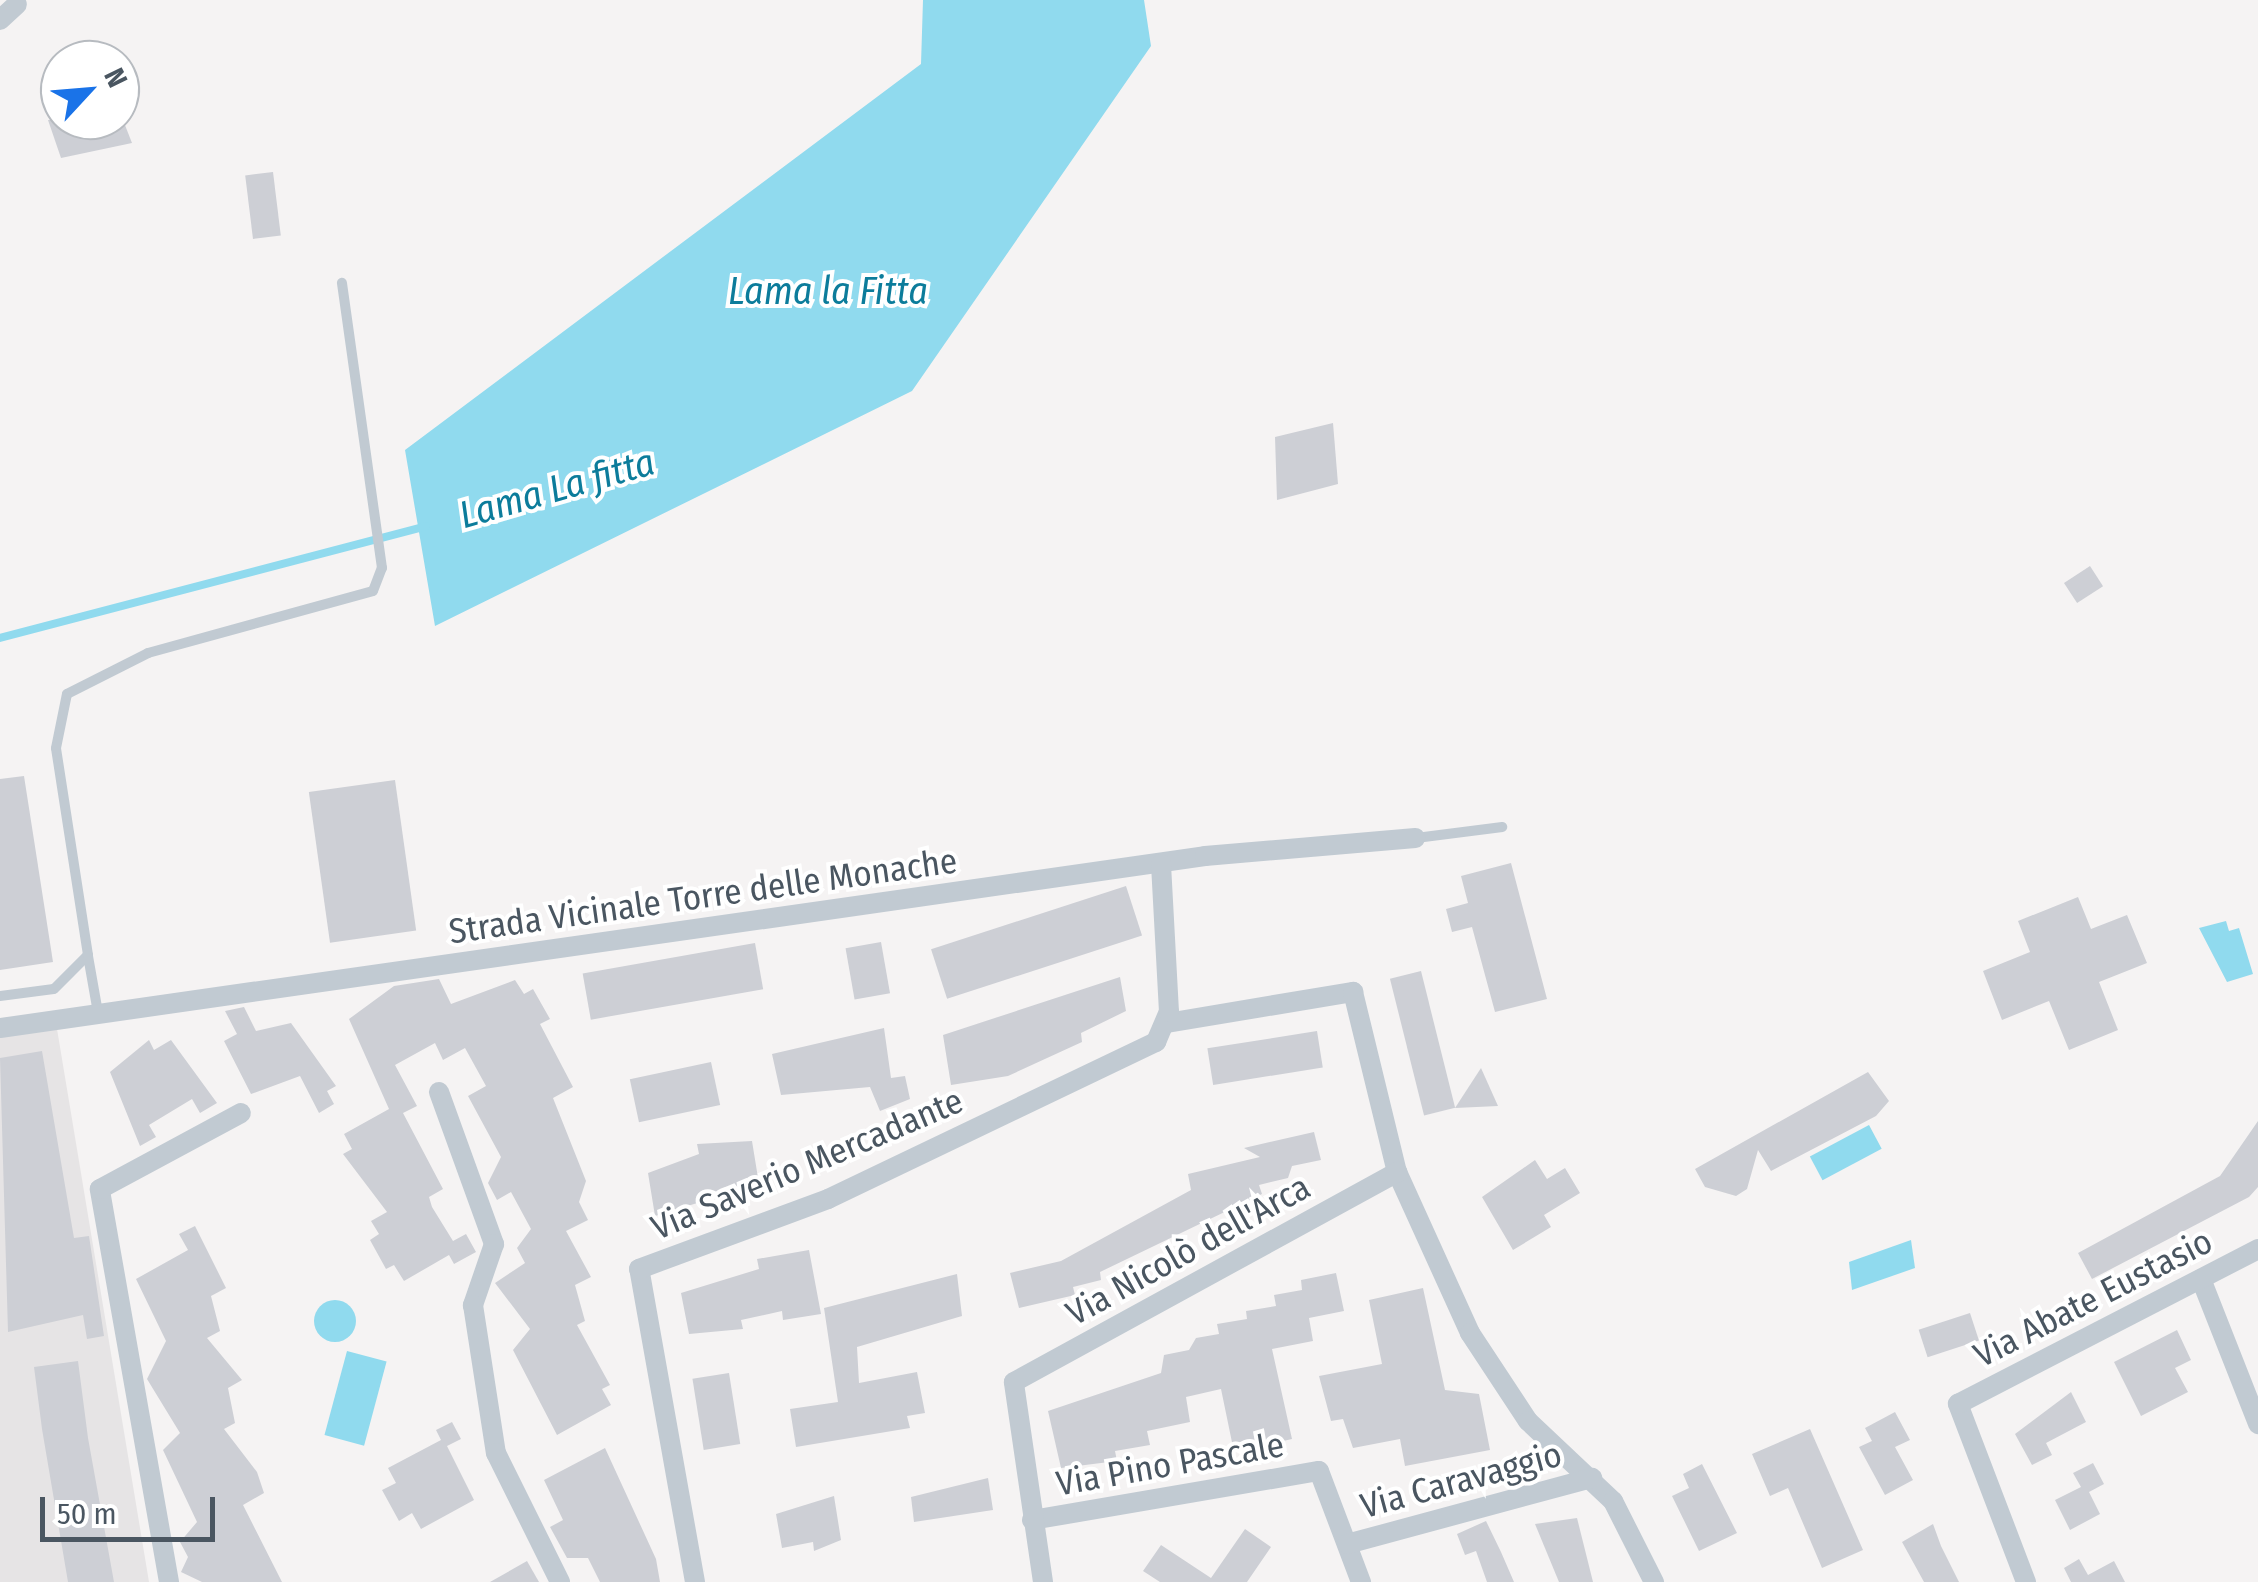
<!DOCTYPE html>
<meta charset="utf-8">
<style>
body{margin:0}
#map{position:relative;width:2258px;height:1582px;overflow:hidden;background:#f5f3f3;font-family:"Fira Sans Condensed",sans-serif}
div>[style]{position:absolute}
.education>*{inset:0;background:#e6e4e5}
.water>*{inset:0;background:#90daee;transform-origin:0 0}
.round{border-radius:50%}
.stream>*{height:8px;margin:-4px;padding:0 4px;transform-origin:4px;border-radius:4px;background:#90daee}
.building>*{inset:0;background:#cdcfd5;transform-origin:0 0}
.lane>*{height:10px;margin:-5px;padding:0 5px;transform-origin:5px;border-radius:5px;background:#c1cad2}
.street>*{height:20px;margin:-10px;padding:0 10px;transform-origin:10px;border-radius:10px;background:#c1cad2}
span{translate:-50% -50%;white-space:nowrap;text-align:center;line-height:1.15;-webkit-text-stroke:8px #fff;paint-order:stroke}
.street-label{font-size:35px;color:#4a5661}
.water-label{font-size:38px;color:#0c7c9b;font-style:italic}
.north{position:absolute;left:40px;top:40px;width:100px;height:100px;box-sizing:border-box;background:#fff;border:2px solid #b7bbc0;border-radius:50%;rotate:64deg;font-size:28px;font-weight:700;line-height:40px;text-align:center;color:#4a5661}
.north::after{content:'';display:block;margin:auto;width:35px;height:45px;background:#1a73e8;clip-path:polygon(50% 0,100% 100%,50% 72%,0 100%)}
.scale{position:absolute;left:40px;top:1497px;width:175px;height:45px;box-sizing:border-box;border:5px solid #4a5661;border-top:0;padding-left:12px;font-size:30px;line-height:35px;white-space:nowrap;color:#4a5661;-webkit-text-stroke:8px #fff;paint-order:stroke}
</style>
<div id="map">
<div class="education">
<div style="clip-path:polygon(57px 1029px,149px 1582px,0 1582px,0 1037px)"></div>
</div>
<div class="water">
<div style="clip-path:polygon(923px 0,1144px 0,1151px 46px,912px 391px,435px 626px,405px 450px,921px 64px)"></div>
<div style="clip-path:polygon(2226px 921px,2229px 931px,2239px 928px,2253px 974px,2227px 982px,2199px 928px)"></div>
<div style="left:1869px;top:1125px;width:27px;height:67px;rotate:62deg"></div>
<div style="clip-path:polygon(1911px 1240px,1915px 1268px,1852px 1290px,1849px 1262px)"></div>
<div class="round" style="left:314px;top:1300px;width:42px;height:42px"></div>
<div style="left:347px;top:1351px;width:41px;height:87px;rotate:15deg"></div>
</div>
<div class="stream">
<div style="left:0;top:638px;width:440px;rotate:-14.7deg"></div>
</div>
<div class="building">
<div style="clip-path:polygon(48px 120px,123px 120px,132px 143px,61px 158px)"></div>
<div style="left:273px;top:172px;width:64px;height:28px;rotate:83deg"></div>
<div style="clip-path:polygon(1333px 423px,1338px 484px,1277px 500px,1275px 437px)"></div>
<div style="left:2090px;top:566px;width:24px;height:31px;rotate:57deg"></div>
<div style="clip-path:polygon(24px 776px,53px 962px,0 970px,0 779px)"></div>
<div style="left:395px;top:780px;width:152px;height:87px;rotate:82deg"></div>
<div style="clip-path:polygon(1511px 863px,1547px 999px,1495px 1012px,1472px 927px,1452px 932px,1446px 909px,1468px 903px,1461px 876px)"></div>
<div style="left:1126px;top:886px;width:52px;height:205px;rotate:72deg"></div>
<div style="clip-path:polygon(2078px 897px,2091px 929px,2127px 915px,2147px 963px,2099px 982px,2118px 1030px,2069px 1050px,2049px 1001px,2002px 1020px,1983px 971px,2030px 952px,2018px 921px)"></div>
<div style="left:881px;top:942px;width:52px;height:36px;rotate:80deg"></div>
<div style="left:755px;top:943px;width:47px;height:175px;rotate:80deg"></div>
<div style="left:1421px;top:971px;width:141px;height:32px;rotate:76deg"></div>
<div style="clip-path:polygon(1120px 977px,1126px 1011px,1081px 1033px,1082px 1042px,1008px 1076px,951px 1085px,943px 1035px)"></div>
<div style="clip-path:polygon(439px 979px,451px 1004px,515px 980px,524px 994px,533px 989px,550px 1019px,540px 1024px,573px 1087px,553px 1098px,586px 1181px,579px 1202px,588px 1220px,566px 1231px,591px 1277px,575px 1285px,585px 1321px,577px 1325px,610px 1385px,602px 1389px,611px 1405px,557px 1435px,513px 1350px,530px 1329px,495px 1283px,525px 1263px,517px 1248px,531px 1229px,511px 1192px,497px 1200px,488px 1183px,501px 1157px,468px 1096px,486px 1086px,465px 1048px,443px 1060px,435px 1043px,395px 1065px,417px 1106px,403px 1113px,443px 1189px,429px 1197px,432px 1207px,453px 1241px,466px 1234px,476px 1252px,454px 1264px,449px 1255px,404px 1281px,394px 1265px,386px 1269px,370px 1240px,379px 1234px,371px 1221px,387px 1212px,343px 1154px,352px 1149px,344px 1134px,389px 1109px,349px 1019px,394px 986px)"></div>
<div style="clip-path:polygon(244px 1007px,256px 1031px,291px 1023px,336px 1086px,327px 1091px,334px 1104px,319px 1113px,300px 1076px,251px 1094px,224px 1041px,237px 1034px,225px 1011px)"></div>
<div style="clip-path:polygon(884px 1028px,891px 1078px,905px 1076px,910px 1099px,880px 1111px,870px 1087px,781px 1095px,772px 1054px)"></div>
<div style="left:1317px;top:1031px;width:37px;height:111px;rotate:81deg"></div>
<div style="clip-path:polygon(149px 1040px,154px 1050px,171px 1040px,217px 1103px,200px 1113px,192px 1099px,149px 1125px,156px 1137px,140px 1146px,110px 1072px)"></div>
<div style="clip-path:polygon(42px 1051px,74px 1238px,89px 1236px,104px 1336px,87px 1339px,83px 1315px,8px 1332px,0 1058px)"></div>
<div style="left:711px;top:1062px;width:44px;height:83px;rotate:78deg"></div>
<div style="clip-path:polygon(1481px 1068px,1498px 1106px,1455px 1108px)"></div>
<div style="clip-path:polygon(1868px 1072px,1889px 1101px,1876px 1116px,1771px 1171px,1758px 1150px,1747px 1189px,1736px 1196px,1705px 1187px,1695px 1169px)"></div>
<div style="clip-path:polygon(2258px 1121px,2258px 1187px,2249px 1197px,2092px 1279px,2078px 1253px,2220px 1176px)"></div>
<div style="clip-path:polygon(1314px 1132px,1321px 1160px,1292px 1166px,1288px 1178px,1259px 1185px,1262px 1194px,1100px 1272px,1101px 1280px,1073px 1287px,1075px 1295px,1019px 1308px,1010px 1273px,1061px 1261px,1191px 1190px,1188px 1174px,1260px 1157px,1244px 1148px)"></div>
<div style="clip-path:polygon(752px 1141px,759px 1184px,655px 1216px,648px 1173px,699px 1154px,697px 1144px)"></div>
<div style="clip-path:polygon(1535px 1160px,1547px 1179px,1565px 1168px,1580px 1193px,1544px 1215px,1551px 1227px,1513px 1250px,1482px 1197px)"></div>
<div style="clip-path:polygon(195px 1226px,226px 1288px,211px 1296px,220px 1331px,207px 1338px,242px 1380px,228px 1388px,235px 1423px,224px 1429px,257px 1472px,264px 1493px,243px 1505px,282px 1582px,202px 1582px,181px 1572px,188px 1557px,180px 1542px,197px 1522px,163px 1450px,180px 1433px,147px 1379px,166px 1341px,136px 1279px,188px 1250px,179px 1234px)"></div>
<div style="clip-path:polygon(809px 1250px,821px 1314px,783px 1320px,782px 1311px,741px 1320px,743px 1329px,689px 1334px,681px 1293px,759px 1269px,757px 1259px)"></div>
<div style="clip-path:polygon(1336px 1273px,1344px 1311px,1309px 1318px,1313px 1341px,1272px 1349px,1292px 1439px,1234px 1452px,1221px 1389px,1186px 1397px,1190px 1422px,1147px 1431px,1150px 1445px,1115px 1451px,1117px 1461px,1061px 1468px,1048px 1411px,1161px 1373px,1164px 1355px,1189px 1350px,1196px 1338px,1219px 1334px,1217px 1324px,1247px 1319px,1246px 1311px,1276px 1306px,1274px 1295px,1302px 1290px,1301px 1280px)"></div>
<div style="clip-path:polygon(957px 1274px,962px 1316px,857px 1347px,859px 1383px,917px 1372px,925px 1413px,907px 1416px,910px 1428px,796px 1447px,790px 1409px,838px 1402px,824px 1308px)"></div>
<div style="clip-path:polygon(1423px 1288px,1445px 1390px,1479px 1394px,1490px 1450px,1405px 1466px,1400px 1439px,1353px 1448px,1343px 1419px,1331px 1421px,1319px 1376px,1382px 1364px,1369px 1300px)"></div>
<div style="left:1970px;top:1313px;width:29px;height:54px;rotate:72deg"></div>
<div style="clip-path:polygon(2177px 1330px,2191px 1360px,2175px 1368px,2188px 1392px,2141px 1416px,2114px 1362px)"></div>
<div style="clip-path:polygon(78px 1361px,88px 1438px,114px 1582px,68px 1582px,42px 1429px,34px 1367px)"></div>
<div style="left:729px;top:1373px;width:72px;height:37px;rotate:81deg"></div>
<div style="clip-path:polygon(2071px 1392px,2086px 1422px,2046px 1443px,2052px 1455px,2032px 1465px,2015px 1434px)"></div>
<div style="clip-path:polygon(1895px 1412px,1910px 1440px,1895px 1447px,1913px 1480px,1885px 1495px,1859px 1447px,1872px 1441px,1865px 1428px)"></div>
<div style="clip-path:polygon(452px 1422px,461px 1439px,447px 1446px,474px 1500px,421px 1529px,412px 1513px,399px 1521px,382px 1490px,396px 1483px,388px 1468px,441px 1440px,436px 1430px)"></div>
<div style="clip-path:polygon(1810px 1429px,1863px 1550px,1822px 1568px,1788px 1488px,1770px 1496px,1752px 1454px)"></div>
<div style="clip-path:polygon(605px 1448px,656px 1559px,660px 1582px,600px 1582px,588px 1558px,567px 1558px,550px 1527px,563px 1520px,544px 1480px)"></div>
<div style="clip-path:polygon(2093px 1463px,2104px 1484px,2089px 1492px,2100px 1514px,2070px 1530px,2055px 1500px,2081px 1487px,2073px 1473px)"></div>
<div style="clip-path:polygon(1702px 1464px,1737px 1533px,1699px 1551px,1672px 1496px,1689px 1488px,1683px 1474px)"></div>
<div style="clip-path:polygon(988px 1478px,993px 1510px,914px 1522px,911px 1497px)"></div>
<div style="clip-path:polygon(834px 1496px,841px 1540px,814px 1551px,813px 1542px,782px 1548px,776px 1514px)"></div>
<div style="clip-path:polygon(1577px 1518px,1593px 1582px,1559px 1582px,1535px 1524px)"></div>
<div style="clip-path:polygon(1486px 1521px,1501px 1552px,1514px 1582px,1487px 1582px,1476px 1551px,1465px 1555px,1457px 1534px)"></div>
<div style="clip-path:polygon(1933px 1524px,1941px 1546px,1959px 1582px,1924px 1582px,1902px 1542px)"></div>
<div style="clip-path:polygon(1245px 1529px,1271px 1547px,1247px 1582px,1160px 1582px,1143px 1571px,1161px 1545px,1211px 1578px)"></div>
<div style="clip-path:polygon(2079px 1559px,2088px 1575px,2114px 1561px,2125px 1582px,2071px 1582px,2064px 1568px)"></div>
<div style="clip-path:polygon(527px 1561px,539px 1582px,490px 1582px)"></div>
</div>
<div class="lane">
<div style="left:1416px;top:838px;width:87px;rotate:-7.3deg"></div>
<div style="left:88px;top:956px;width:58px;rotate:80deg"></div>
<div style="left:0;top:996px;width:54px;rotate:-7.4deg"></div>
<div style="left:54px;top:989px;width:48px;rotate:-45deg"></div>
<div style="left:88px;top:955px;width:209px;rotate:-98.8deg"></div>
<div style="left:56px;top:748px;width:55px;rotate:-78.5deg"></div>
<div style="left:67px;top:694px;width:91px;rotate:-26.8deg"></div>
<div style="left:148px;top:653px;width:233px;rotate:-15.4deg"></div>
<div style="left:373px;top:591px;width:25px;rotate:-69deg"></div>
<div style="left:382px;top:568px;width:288px;rotate:-98deg"></div>
</div>
<div class="street">
<div style="left:0;top:20px;width:23px;rotate:-43deg"></div>
<div style="left:1167px;top:1023px;width:189px;rotate:-9.5deg"></div>
<div style="left:1353px;top:992px;width:185px;rotate:76.3deg"></div>
<div style="left:1397px;top:1172px;width:177px;rotate:65.6deg"></div>
<div style="left:1470px;top:1333px;width:105px;rotate:56.6deg"></div>
<div style="left:1528px;top:1421px;width:117px;rotate:43.3deg"></div>
<div style="left:1613px;top:1501px;width:91px;rotate:63.2deg"></div>
<div style="left:0;top:1028px;width:1217px;rotate:-8.12deg"></div>
<div style="left:1205px;top:856px;width:211px;rotate:-4.9deg"></div>
<div style="left:439px;top:1092px;width:162px;rotate:70.1deg"></div>
<div style="left:494px;top:1244px;width:65px;rotate:109deg"></div>
<div style="left:473px;top:1305px;width:150px;rotate:81.2deg"></div>
<div style="left:496px;top:1453px;width:144px;rotate:63.6deg"></div>
<div style="left:2201px;top:1279px;width:156px;rotate:68.5deg"></div>
<div style="left:1032px;top:1520px;width:291px;rotate:-9.7deg"></div>
<div style="left:1319px;top:1471px;width:119px;rotate:69.3deg"></div>
<div style="left:1347px;top:1544px;width:254px;rotate:-15.1deg"></div>
<div style="left:169px;top:1582px;width:399px;rotate:-100deg"></div>
<div style="left:100px;top:1189px;width:160px;rotate:-28.3deg"></div>
<div style="left:695px;top:1582px;width:318px;rotate:-100.1deg"></div>
<div style="left:639px;top:1269px;width:202px;rotate:-20.3deg"></div>
<div style="left:828px;top:1199px;width:364px;rotate:-25.6deg"></div>
<div style="left:1156px;top:1042px;width:33px;rotate:-67deg"></div>
<div style="left:1169px;top:1012px;width:148px;rotate:-93.1deg"></div>
<div style="left:1043px;top:1582px;width:202px;rotate:-98.3deg"></div>
<div style="left:1014px;top:1382px;width:437px;rotate:-28.7deg"></div>
<div style="left:2026px;top:1582px;width:191px;rotate:-110.9deg"></div>
<div style="left:1958px;top:1404px;width:338px;rotate:-27.3deg"></div>
</div>
<div class="street-label">
<span style="left:703px;top:896px;rotate:-8deg">Strada Vicinale Torre delle Monache</span>
<span style="left:807px;top:1164px;rotate:-23deg">Via Saverio Mercadante</span>
<span style="left:1188px;top:1250px;rotate:-29deg">Via Nicolò dell'Arca</span>
<span style="left:2093px;top:1298px;rotate:-27deg">Via Abate Eustasio</span>
<span style="left:1170px;top:1464px;rotate:-10deg">Via Pino Pascale</span>
<span style="left:1461px;top:1480px;rotate:-15deg">Via Caravaggio</span>
</div>
<div class="water-label">
<span style="left:828px;top:292px">Lama la Fitta</span>
<span style="left:557px;top:489px;rotate:-16deg">Lama La fitta</span>
</div>
<div class="north">N</div>
<div class="scale">50 m</div>
</div>
